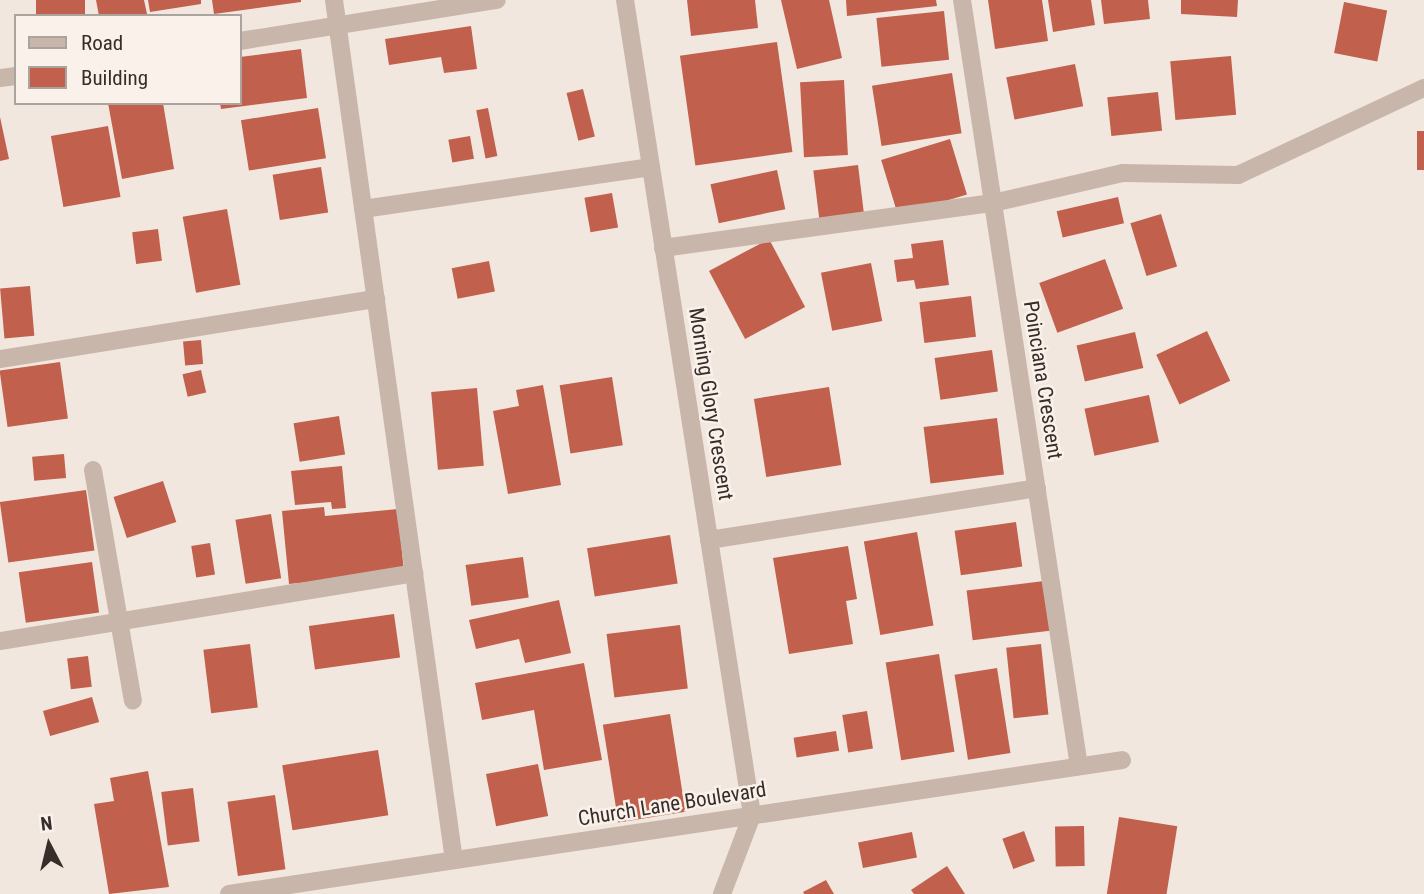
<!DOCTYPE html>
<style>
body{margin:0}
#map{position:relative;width:1424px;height:894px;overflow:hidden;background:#f2e7de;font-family:"Roboto Condensed",sans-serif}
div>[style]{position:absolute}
.building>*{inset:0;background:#c1604c;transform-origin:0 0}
.minor>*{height:18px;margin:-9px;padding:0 9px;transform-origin:9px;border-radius:9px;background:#c9b6aa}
span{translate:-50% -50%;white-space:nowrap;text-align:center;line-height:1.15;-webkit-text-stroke:5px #f9f1ea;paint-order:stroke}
.street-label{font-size:21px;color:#372d29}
.legend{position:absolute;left:14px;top:14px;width:228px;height:91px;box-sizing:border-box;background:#f9f1ea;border:2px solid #aba39d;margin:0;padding:9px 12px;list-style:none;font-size:21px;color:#372d29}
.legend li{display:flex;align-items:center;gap:14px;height:35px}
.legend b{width:35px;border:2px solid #aba39d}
.north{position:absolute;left:14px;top:810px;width:70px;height:70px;-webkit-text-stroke:5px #f9f1ea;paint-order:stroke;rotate:353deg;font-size:19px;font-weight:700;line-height:28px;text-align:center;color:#372d29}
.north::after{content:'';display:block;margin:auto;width:24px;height:32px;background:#372d29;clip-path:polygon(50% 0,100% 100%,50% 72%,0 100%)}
</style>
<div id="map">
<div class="building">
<div style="left:36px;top:0;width:49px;height:16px"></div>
<div style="clip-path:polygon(96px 0,144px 0,147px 14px,99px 16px)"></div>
<div style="clip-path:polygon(148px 0,201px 0,201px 4px,150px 12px)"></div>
<div style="clip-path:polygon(212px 0,301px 0,301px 2px,214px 14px)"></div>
<div style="clip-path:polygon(687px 0,755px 0,758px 28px,691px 36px)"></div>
<div style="clip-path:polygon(781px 0,829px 0,842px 58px,797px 69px)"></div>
<div style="clip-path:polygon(846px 0,936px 0,937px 6px,847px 16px)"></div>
<div style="clip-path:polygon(988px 0,1042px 0,1048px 41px,995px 49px)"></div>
<div style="clip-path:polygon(1048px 0,1091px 0,1095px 25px,1053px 32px)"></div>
<div style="clip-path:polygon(1101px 0,1148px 0,1150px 19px,1104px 24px)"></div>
<div style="clip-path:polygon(1181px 0,1238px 0,1237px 17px,1181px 14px)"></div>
<div style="left:1344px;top:2px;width:44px;height:52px;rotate:11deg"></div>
<div style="left:944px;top:11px;width:49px;height:68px;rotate:84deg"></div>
<div style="clip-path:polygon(471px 26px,477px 69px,444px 73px,441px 57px,389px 65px,385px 39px)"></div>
<div style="left:777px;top:42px;width:111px;height:98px;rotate:82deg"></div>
<div style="clip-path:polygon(301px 49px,307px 98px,221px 109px,220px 103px,240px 103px,240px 57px)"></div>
<div style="left:1231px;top:56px;width:59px;height:61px;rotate:85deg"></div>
<div style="left:1075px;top:64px;width:43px;height:70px;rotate:79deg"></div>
<div style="left:952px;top:73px;width:61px;height:81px;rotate:81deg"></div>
<div style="left:844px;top:80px;width:75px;height:44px;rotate:87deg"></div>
<div style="left:583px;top:89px;width:49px;height:17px;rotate:76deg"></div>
<div style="left:1158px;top:92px;width:39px;height:51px;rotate:84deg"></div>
<div style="clip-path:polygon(108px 103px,163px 103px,174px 169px,122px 179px)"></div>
<div style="left:318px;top:108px;width:51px;height:78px;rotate:81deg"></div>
<div style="left:488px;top:108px;width:49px;height:12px;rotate:79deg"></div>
<div style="clip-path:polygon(0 117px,9px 159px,0 161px)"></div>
<div style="left:108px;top:126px;width:72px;height:58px;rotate:80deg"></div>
<div style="left:1417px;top:131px;width:7px;height:39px"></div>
<div style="left:470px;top:136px;width:23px;height:22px;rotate:80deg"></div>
<div style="left:950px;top:139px;width:58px;height:72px;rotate:73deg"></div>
<div style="left:858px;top:165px;width:49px;height:45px;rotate:83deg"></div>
<div style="left:321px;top:167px;width:46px;height:49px;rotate:81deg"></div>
<div style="left:777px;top:170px;width:40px;height:68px;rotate:78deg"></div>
<div style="left:612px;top:193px;width:35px;height:28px;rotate:80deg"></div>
<div style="left:1118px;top:197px;width:27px;height:63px;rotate:77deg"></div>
<div style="left:227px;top:209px;width:77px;height:45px;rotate:80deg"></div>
<div style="left:1161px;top:214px;width:55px;height:32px;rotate:73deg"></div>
<div style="left:158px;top:229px;width:32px;height:26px;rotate:83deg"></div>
<div style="left:769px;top:239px;width:77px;height:68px;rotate:62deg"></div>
<div style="clip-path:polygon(943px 240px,949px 285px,916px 289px,914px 280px,897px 282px,894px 260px,913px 258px,911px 244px)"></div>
<div style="left:1105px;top:259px;width:53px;height:70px;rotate:70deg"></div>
<div style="left:489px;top:261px;width:31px;height:38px;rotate:79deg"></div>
<div style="left:871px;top:263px;width:59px;height:51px;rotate:79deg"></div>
<div style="left:30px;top:286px;width:50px;height:30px;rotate:85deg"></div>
<div style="left:971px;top:296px;width:41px;height:52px;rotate:83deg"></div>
<div style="left:1207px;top:331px;width:55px;height:56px;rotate:65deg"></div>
<div style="left:1135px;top:332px;width:37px;height:60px;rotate:77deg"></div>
<div style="left:201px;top:340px;width:24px;height:18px;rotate:85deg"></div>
<div style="left:992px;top:350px;width:42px;height:58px;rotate:82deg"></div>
<div style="left:60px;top:362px;width:57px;height:61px;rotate:82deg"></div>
<div style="left:201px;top:370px;width:23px;height:19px;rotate:77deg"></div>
<div style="left:612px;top:377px;width:69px;height:53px;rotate:81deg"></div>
<div style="clip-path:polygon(543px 385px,561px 485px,508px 494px,493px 411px,519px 406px,516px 390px)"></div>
<div style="left:829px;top:387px;width:79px;height:76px;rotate:81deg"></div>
<div style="left:477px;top:388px;width:78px;height:46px;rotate:85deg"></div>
<div style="left:1149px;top:395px;width:48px;height:66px;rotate:78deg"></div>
<div style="left:339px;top:416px;width:39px;height:46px;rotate:81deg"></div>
<div style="left:997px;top:418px;width:57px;height:74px;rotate:83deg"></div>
<div style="left:64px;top:454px;width:24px;height:32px;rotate:85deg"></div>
<div style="clip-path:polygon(342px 466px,346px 508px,332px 509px,331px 502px,295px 505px,291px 471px)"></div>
<div style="left:163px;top:481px;width:43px;height:52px;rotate:72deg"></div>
<div style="left:86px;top:490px;width:61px;height:87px;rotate:82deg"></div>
<div style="clip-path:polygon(324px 507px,325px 516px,398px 509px,404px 573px,289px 584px,282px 511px)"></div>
<div style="left:271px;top:514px;width:65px;height:36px;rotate:81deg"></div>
<div style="left:1016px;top:522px;width:45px;height:62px;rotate:82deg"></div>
<div style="left:917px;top:532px;width:95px;height:54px;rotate:80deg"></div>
<div style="left:670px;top:535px;width:49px;height:84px;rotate:81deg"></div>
<div style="left:210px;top:543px;width:32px;height:19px;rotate:81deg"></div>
<div style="clip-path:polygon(848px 546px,857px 599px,846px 601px,853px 644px,789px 654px,773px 558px)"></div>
<div style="left:523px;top:557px;width:41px;height:58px;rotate:82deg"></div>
<div style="left:92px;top:562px;width:51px;height:74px;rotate:82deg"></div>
<div style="left:1044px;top:581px;width:50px;height:78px;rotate:83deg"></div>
<div style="clip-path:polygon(559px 600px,571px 653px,525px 663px,519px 639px,476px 649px,469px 620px)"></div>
<div style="left:394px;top:614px;width:44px;height:86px;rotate:82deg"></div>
<div style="left:680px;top:625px;width:64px;height:74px;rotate:83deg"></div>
<div style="left:250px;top:644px;width:64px;height:47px;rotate:83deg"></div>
<div style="left:1041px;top:644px;width:71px;height:35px;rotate:84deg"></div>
<div style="left:939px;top:654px;width:99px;height:54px;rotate:81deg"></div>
<div style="left:88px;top:656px;width:31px;height:21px;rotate:83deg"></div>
<div style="clip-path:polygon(584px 663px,602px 760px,544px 770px,534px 710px,482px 720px,475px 683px)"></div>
<div style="left:997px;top:668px;width:86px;height:43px;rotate:81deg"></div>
<div style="left:92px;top:697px;width:26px;height:51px;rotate:74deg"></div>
<div style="left:867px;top:711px;width:38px;height:25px;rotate:81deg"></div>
<div style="left:670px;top:714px;width:99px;height:68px;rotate:81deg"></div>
<div style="left:836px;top:731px;width:20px;height:43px;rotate:81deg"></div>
<div style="left:378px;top:750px;width:66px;height:97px;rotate:81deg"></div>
<div style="left:538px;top:764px;width:53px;height:53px;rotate:79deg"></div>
<div style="clip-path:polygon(148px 771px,169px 887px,109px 894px,94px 804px,114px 801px,110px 778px)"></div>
<div style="left:193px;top:788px;width:54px;height:32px;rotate:83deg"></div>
<div style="left:275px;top:795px;width:75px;height:48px;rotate:82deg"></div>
<div style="left:1119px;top:817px;width:59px;height:78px;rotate:9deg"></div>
<div style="left:1084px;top:826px;width:40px;height:29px;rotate:89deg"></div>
<div style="left:1024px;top:831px;width:32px;height:23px;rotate:70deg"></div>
<div style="left:912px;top:832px;width:26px;height:55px;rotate:79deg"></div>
<div style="clip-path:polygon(947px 866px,965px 894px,914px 894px,911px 890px)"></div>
<div style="clip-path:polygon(826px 880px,834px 894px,804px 894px,803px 892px)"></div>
</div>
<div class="minor">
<div style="left:334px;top:0;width:868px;rotate:82.06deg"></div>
<div style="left:625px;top:0;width:825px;rotate:81.14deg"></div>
<div style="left:752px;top:815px;width:85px;rotate:110.8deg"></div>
<div style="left:962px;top:0;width:775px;rotate:81.32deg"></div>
<div style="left:240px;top:41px;width:260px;rotate:-9.1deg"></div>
<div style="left:0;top:78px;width:16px;rotate:-7deg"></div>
<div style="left:363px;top:209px;width:291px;rotate:-8.3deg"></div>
<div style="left:663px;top:248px;width:333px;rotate:-7.8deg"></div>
<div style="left:993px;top:203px;width:133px;rotate:-13deg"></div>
<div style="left:1123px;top:173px;width:115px;rotate:1deg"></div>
<div style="left:1238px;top:175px;width:205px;rotate:-25.1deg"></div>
<div style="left:0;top:359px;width:381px;rotate:-9.1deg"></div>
<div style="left:93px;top:470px;width:234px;rotate:80.2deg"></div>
<div style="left:709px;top:540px;width:332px;rotate:-9deg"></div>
<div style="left:0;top:641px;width:420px;rotate:-9.3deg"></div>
<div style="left:229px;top:894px;width:903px;rotate:-8.53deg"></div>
</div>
<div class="street-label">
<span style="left:1043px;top:380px;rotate:81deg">Poinciana Crescent</span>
<span style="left:711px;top:404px;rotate:81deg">Morning Glory Crescent</span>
<span style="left:672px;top:804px;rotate:-9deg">Church Lane Boulevard</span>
</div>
<ul class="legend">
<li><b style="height:9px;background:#c9b6aa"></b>Road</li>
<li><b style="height:19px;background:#c1604c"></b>Building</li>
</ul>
<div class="north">N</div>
</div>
